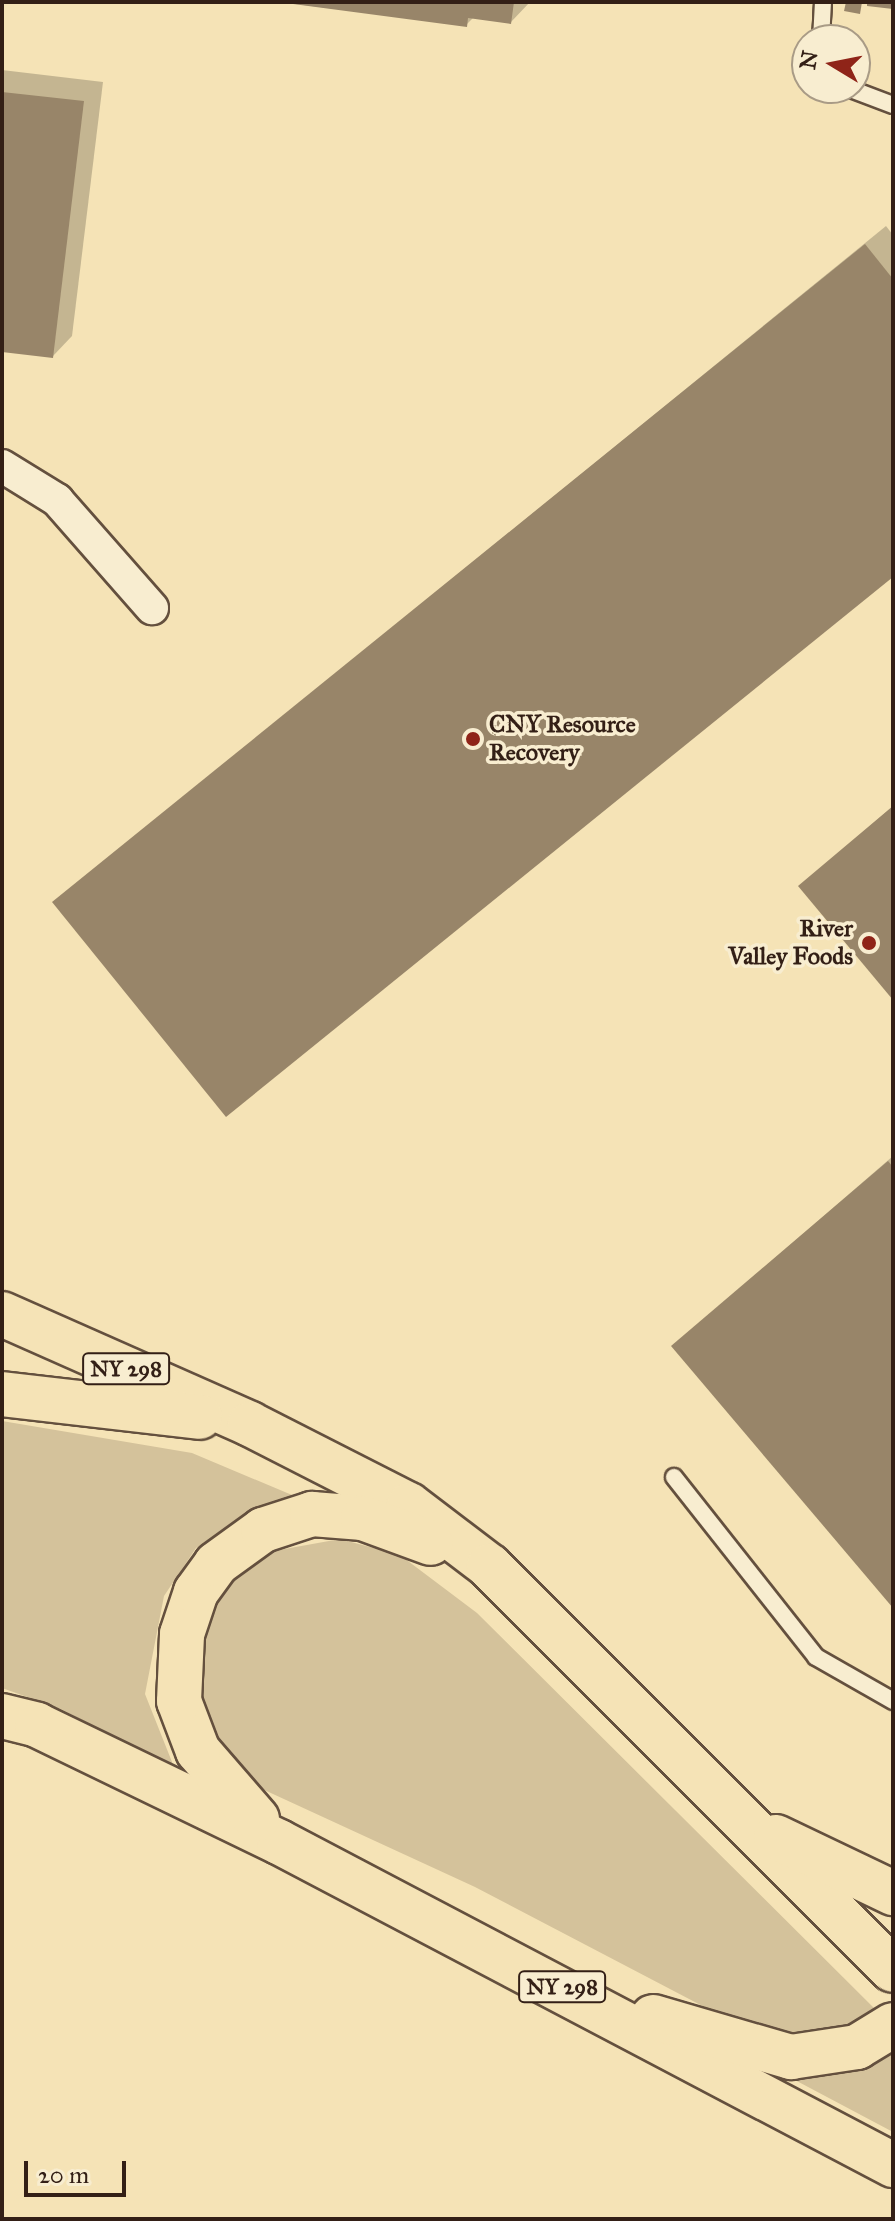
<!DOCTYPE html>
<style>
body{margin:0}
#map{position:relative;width:895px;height:2221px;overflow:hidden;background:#f5e3b6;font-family:"IM FELL Great Primer",serif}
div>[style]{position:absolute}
.green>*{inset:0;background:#d4c29b}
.shadow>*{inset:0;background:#0003}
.building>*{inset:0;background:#988569}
.roads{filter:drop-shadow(2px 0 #64503e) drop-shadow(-2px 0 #64503e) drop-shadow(0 2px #64503e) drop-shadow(0 -2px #64503e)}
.service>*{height:16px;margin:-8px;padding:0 8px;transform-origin:8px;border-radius:8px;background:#f8edd0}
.minor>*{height:32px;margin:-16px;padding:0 16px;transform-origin:16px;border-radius:16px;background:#f8edd0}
.primary>*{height:44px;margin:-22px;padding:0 22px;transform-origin:22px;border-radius:22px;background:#f5e3b6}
.dots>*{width:22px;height:22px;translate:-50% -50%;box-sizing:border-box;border:4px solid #f8edd0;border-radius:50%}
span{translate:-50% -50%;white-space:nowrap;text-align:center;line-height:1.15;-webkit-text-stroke:7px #f8edd0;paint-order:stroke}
.shield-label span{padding:2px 6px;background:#f8edd0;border:2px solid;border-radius:6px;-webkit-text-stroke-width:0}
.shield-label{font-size:22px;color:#331f16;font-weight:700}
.poi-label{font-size:24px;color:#331f16;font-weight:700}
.left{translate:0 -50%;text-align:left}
.right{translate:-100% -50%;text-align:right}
.frame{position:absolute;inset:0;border:4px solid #331f16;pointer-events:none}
.north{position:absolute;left:791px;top:24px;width:80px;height:80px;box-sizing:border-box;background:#f8edd0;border:2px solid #a99b86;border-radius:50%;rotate:280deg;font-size:22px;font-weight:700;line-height:32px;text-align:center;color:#331f16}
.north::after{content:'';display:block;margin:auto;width:28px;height:36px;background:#8f2418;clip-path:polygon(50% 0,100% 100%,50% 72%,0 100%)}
.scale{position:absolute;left:24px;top:2161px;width:102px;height:36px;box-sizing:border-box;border:4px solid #331f16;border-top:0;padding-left:10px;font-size:24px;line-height:28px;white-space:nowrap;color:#331f16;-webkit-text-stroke:6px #f8edd0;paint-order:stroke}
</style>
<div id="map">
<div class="green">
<div style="clip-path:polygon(2px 1421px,192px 1453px,292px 1495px,252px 1511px,196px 1548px,164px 1596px,145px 1694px,174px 1767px,61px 1709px,2px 1688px)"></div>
<div style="clip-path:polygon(340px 1539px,400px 1555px,477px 1613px,880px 2014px,827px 2040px,756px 2034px,475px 1887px,236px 1777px,199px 1716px,194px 1659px,209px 1610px,230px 1581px,268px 1552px)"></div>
<div style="clip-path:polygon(893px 2054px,893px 2132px,793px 2079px,855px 2070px)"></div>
</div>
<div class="shadow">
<div style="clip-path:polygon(279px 2px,530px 2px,511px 22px,474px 17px,466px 25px)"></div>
<div style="clip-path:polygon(2px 70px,103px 82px,72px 336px,53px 356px,2px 350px)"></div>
<div style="clip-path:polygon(886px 226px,893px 235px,893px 574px,55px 902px)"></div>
<div style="clip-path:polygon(893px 806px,893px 997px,801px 886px)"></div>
<div style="clip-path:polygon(893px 1156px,893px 1605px,673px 1346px)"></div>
</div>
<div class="building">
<div style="clip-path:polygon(278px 2px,514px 2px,511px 24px,468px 18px,467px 27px)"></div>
<div style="clip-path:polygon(846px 2px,862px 2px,860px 14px,844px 11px)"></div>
<div style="clip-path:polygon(867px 2px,893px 2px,893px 9px,867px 6px)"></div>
<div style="clip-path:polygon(2px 92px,84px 101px,53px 358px,2px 352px)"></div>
<div style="clip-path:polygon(865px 244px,893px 279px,893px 577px,226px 1117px,52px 902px)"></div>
<div style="clip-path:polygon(893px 806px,893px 1000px,798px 886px)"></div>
<div style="clip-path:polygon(888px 1161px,893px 1167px,893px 1608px,671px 1346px)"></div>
</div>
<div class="roads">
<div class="service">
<div style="left:821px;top:40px;width:38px;rotate:-87deg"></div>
<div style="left:848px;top:88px;width:48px;rotate:20.7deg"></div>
<div style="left:674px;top:1477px;width:229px;rotate:51.7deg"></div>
<div style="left:816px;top:1657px;width:89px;rotate:29.7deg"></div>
</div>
<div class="minor">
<div style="left:2px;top:466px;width:65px;rotate:31.7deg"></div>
<div style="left:57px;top:500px;width:144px;rotate:48.7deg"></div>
</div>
<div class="primary">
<div style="left:2px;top:1314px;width:271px;rotate:23.9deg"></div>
<div style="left:250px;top:1424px;width:178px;rotate:27deg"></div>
<div style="left:409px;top:1505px;width:101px;rotate:37.3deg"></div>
<div style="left:489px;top:1566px;width:571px;rotate:45deg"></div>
<div style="left:2px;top:1394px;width:199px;rotate:6.6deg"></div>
<div style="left:2px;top:1716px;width:36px;rotate:14deg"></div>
<div style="left:37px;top:1725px;width:269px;rotate:25.8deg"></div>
<div style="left:279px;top:1842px;width:694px;rotate:27.75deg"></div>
<div style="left:257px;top:1819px;width:90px;rotate:-130.9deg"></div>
<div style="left:198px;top:1751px;width:53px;rotate:-110.8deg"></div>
<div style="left:179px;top:1701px;width:67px;rotate:-87.4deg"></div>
<div style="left:182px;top:1634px;width:44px;rotate:-71.6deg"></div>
<div style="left:196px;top:1592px;width:34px;rotate:-54deg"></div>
<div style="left:216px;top:1564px;width:58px;rotate:-35.9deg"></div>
<div style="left:263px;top:1530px;width:52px;rotate:-18.1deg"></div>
<div style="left:312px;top:1514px;width:51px;rotate:4.5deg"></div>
<div style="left:363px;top:1518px;width:72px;rotate:20.2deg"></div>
<div style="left:776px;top:1837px;width:130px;rotate:25.6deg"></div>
<div style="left:653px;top:2017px;width:144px;rotate:16.2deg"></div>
<div style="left:791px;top:2057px;width:67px;rotate:-8.6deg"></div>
<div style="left:857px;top:2047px;width:42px;rotate:-31.4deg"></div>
</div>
</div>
<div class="dots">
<div style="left:473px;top:739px;background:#8f2418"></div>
<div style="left:869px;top:943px;background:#8f2418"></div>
</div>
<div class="shield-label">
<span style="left:126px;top:1369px">NY 298</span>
<span style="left:562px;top:1987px">NY 298</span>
</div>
<div class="poi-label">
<span class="left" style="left:489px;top:739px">CNY Resource<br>Recovery</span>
<span class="right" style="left:853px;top:943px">River<br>Valley Foods</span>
</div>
<div class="frame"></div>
<div class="north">N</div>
<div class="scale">20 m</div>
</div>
